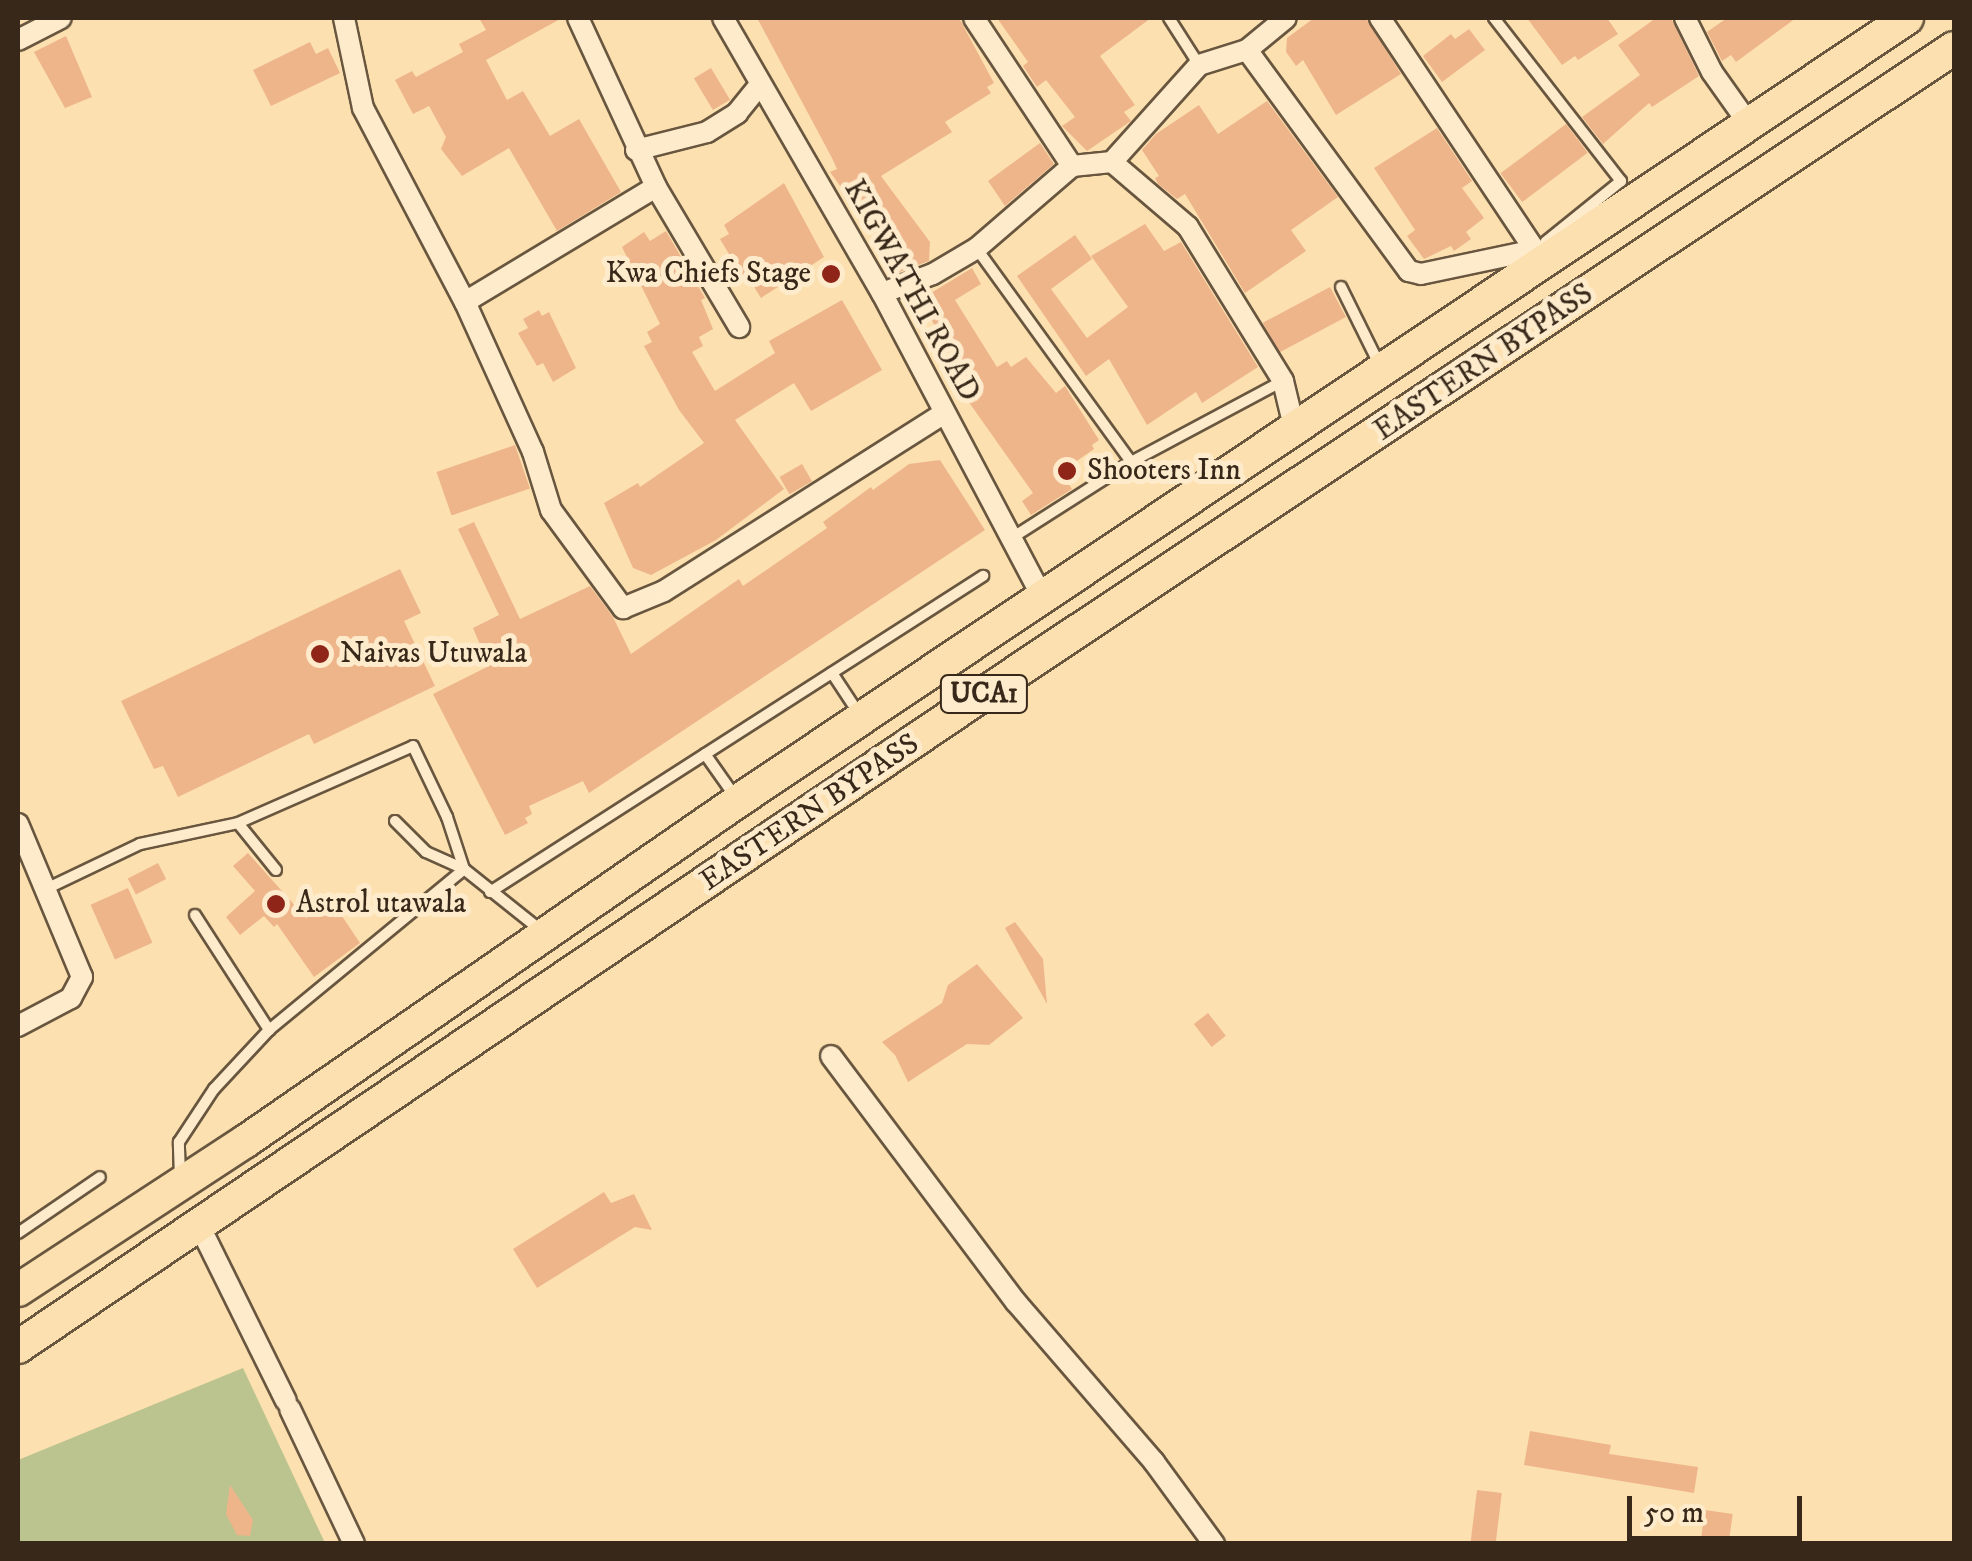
<!DOCTYPE html>
<style>
body{margin:0}
#map{position:relative;width:1972px;height:1561px;overflow:hidden;background:#fde0b0;font-family:"IM FELL DW Pica",serif}
div>[style]{position:absolute}
.green>*{inset:0;background:#bbc38e}
.building>*{inset:0;background:#eeb58b;transform-origin:0 0}
.roads{filter:drop-shadow(2px 0 #68563f) drop-shadow(-2px 0 #68563f) drop-shadow(0 2px #68563f) drop-shadow(0 -2px #68563f)}
.service>*{height:10px;margin:-5px;padding:0 5px;transform-origin:5px;border-radius:5px;background:#feebcc}
.minor>*{height:20px;margin:-10px;padding:0 10px;transform-origin:10px;border-radius:10px;background:#feebcc}
.primary>*{height:32px;margin:-16px;padding:0 16px;transform-origin:16px;border-radius:16px;background:#fde0b0}
.dots>*{width:28px;height:28px;translate:-50% -50%;box-sizing:border-box;border:5px solid #feebcc;border-radius:50%}
span{translate:-50% -50%;white-space:nowrap;text-align:center;line-height:1.15;-webkit-text-stroke:10px #feebcc;paint-order:stroke}
.shield-label span{padding:2px 8px;background:#feebcc;border:2px solid;border-radius:8px;-webkit-text-stroke-width:0}
.shield-label{font-size:28px;color:#372819;font-weight:700}
.poi-label{font-size:30px;color:#372819}
.right{translate:-100% -50%;text-align:right}
.left{translate:0 -50%;text-align:left}
.street-label{font-size:30px;color:#372819}
.frame{position:absolute;inset:0;border:20px solid #372819;pointer-events:none}
.scale{position:absolute;left:1627px;top:1496px;width:175px;height:45px;box-sizing:border-box;border:5px solid #372819;border-top:0;padding-left:12px;font-size:30px;line-height:35px;white-space:nowrap;color:#372819;-webkit-text-stroke:8px #feebcc;paint-order:stroke}
</style>
<div id="map">
<div class="green">
<div style="clip-path:polygon(243px 1368px,325px 1543px,18px 1544px,18px 1460px)"></div>
</div>
<div class="building">
<div style="clip-path:polygon(479px 18px,562px 18px,486px 60px,507px 100px,523px 91px,550px 136px,579px 119px,621px 192px,557px 231px,509px 148px,462px 176px,441px 149px,446px 137px,429px 106px,413px 114px,395px 80px,412px 71px,416px 77px,463px 52px,459px 44px,486px 30px)"></div>
<div style="clip-path:polygon(757px 18px,959px 18px,994px 83px,987px 87px,991px 93px,945px 122px,952px 132px,881px 176px,930px 242px,929px 261px,894px 274px,882px 254px,887px 251px,830px 172px,837px 169px,832px 158px)"></div>
<div style="clip-path:polygon(997px 18px,1151px 18px,1100px 56px,1135px 105px,1124px 112px,1131px 121px,1087px 151px,1062px 126px,1075px 117px,1046px 80px,1037px 87px,1023px 66px,1028px 62px)"></div>
<div style="clip-path:polygon(1314px 18px,1366px 18px,1401px 74px,1336px 115px,1303px 60px,1296px 66px,1286px 52px,1287px 38px)"></div>
<div style="clip-path:polygon(1527px 18px,1607px 18px,1618px 34px,1578px 60px,1575px 56px,1562px 65px)"></div>
<div style="clip-path:polygon(1656px 18px,1671px 18px,1699px 76px,1652px 107px,1649px 103px,1603px 144px,1582px 117px,1640px 75px,1618px 45px)"></div>
<div style="clip-path:polygon(1727px 18px,1796px 18px,1736px 62px,1731px 55px,1722px 61px,1707px 32px)"></div>
<div style="clip-path:polygon(1469px 29px,1485px 50px,1442px 82px,1423px 56px,1451px 34px,1455px 39px)"></div>
<div style="clip-path:polygon(66px 36px,92px 97px,65px 108px,34px 52px)"></div>
<div style="clip-path:polygon(310px 42px,316px 54px,328px 48px,340px 73px,271px 106px,253px 70px)"></div>
<div style="left:711px;top:68px;width:37px;height:20px;rotate:59deg"></div>
<div style="clip-path:polygon(1267px 101px,1338px 197px,1291px 230px,1306px 251px,1245px 293px,1185px 194px,1177px 199px,1158px 184px,1155px 178px,1159px 176px,1142px 150px,1156px 134px,1199px 105px,1218px 134px)"></div>
<div style="left:1566px;top:124px;width:36px;height:82px;rotate:53deg"></div>
<div style="clip-path:polygon(1437px 128px,1472px 181px,1462px 188px,1484px 218px,1466px 232px,1471px 239px,1454px 251px,1451px 246px,1424px 259px,1407px 236px,1415px 230px,1374px 168px)"></div>
<div style="clip-path:polygon(1040px 143px,1054px 164px,1005px 206px,988px 181px)"></div>
<div style="clip-path:polygon(784px 183px,824px 257px,761px 298px,751px 282px,743px 275px,735px 281px,719px 260px,729px 254px,720px 239px,729px 234px,724px 225px)"></div>
<div style="clip-path:polygon(1145px 224px,1164px 251px,1181px 242px,1258px 367px,1202px 403px,1196px 392px,1147px 425px,1109px 359px,1086px 376px,1017px 276px,1075px 235px,1092px 259px,1051px 289px,1087px 338px,1128px 307px,1091px 256px)"></div>
<div style="clip-path:polygon(666px 231px,705px 298px,701px 300px,713px 329px,699px 337px,703px 346px,692px 352px,715px 391px,775px 353px,769px 341px,842px 300px,882px 370px,811px 411px,794px 383px,735px 420px,784px 489px,716px 540px,651px 575px,633px 568px,604px 503px,638px 483px,640px 487px,704px 443px,679px 410px,644px 346px,652px 342px,647px 332px,660px 324px,622px 247px,644px 232px,650px 241px)"></div>
<div style="clip-path:polygon(972px 268px,981px 284px,955px 300px,997px 367px,1007px 361px,1011px 367px,1026px 357px,1056px 393px,1065px 386px,1099px 440px,1092px 445px,1094px 449px,1061px 472px,1072px 489px,1031px 515px,1022px 501px,1033px 493px,961px 391px,971px 384px,916px 295px,927px 291px,926px 296px)"></div>
<div style="left:1330px;top:287px;width:34px;height:76px;rotate:62deg"></div>
<div style="clip-path:polygon(539px 310px,542px 316px,549px 312px,576px 368px,553px 382px,543px 363px,537px 366px,518px 333px,528px 328px,523px 319px)"></div>
<div style="left:515px;top:445px;width:46px;height:83px;rotate:71deg"></div>
<div style="clip-path:polygon(940px 460px,985px 530px,589px 793px,583px 781px,529px 806px,532px 814px,525px 818px,528px 823px,505px 835px,433px 694px,489px 666px,473px 628px,499px 615px,458px 529px,474px 522px,520px 619px,590px 586px,613px 617px,631px 654px,739px 579px,743px 586px,827px 528px,823px 522px,871px 487px,873px 490px,909px 464px)"></div>
<div style="left:802px;top:464px;width:20px;height:26px;rotate:60deg"></div>
<div style="clip-path:polygon(400px 569px,421px 613px,404px 621px,435px 686px,314px 744px,309px 734px,178px 797px,163px 766px,154px 769px,121px 701px)"></div>
<div style="clip-path:polygon(248px 853px,306px 918px,332px 901px,360px 943px,314px 977px,277px 924px,274px 927px,264px 916px,240px 935px,226px 917px,255px 891px,233px 866px)"></div>
<div style="left:158px;top:863px;width:18px;height:34px;rotate:63deg"></div>
<div style="left:128px;top:888px;width:60px;height:41px;rotate:66deg"></div>
<div style="clip-path:polygon(1015px 922px,1043px 959px,1047px 1004px,1005px 928px)"></div>
<div style="clip-path:polygon(977px 964px,1023px 1018px,989px 1045px,967px 1044px,908px 1082px,895px 1055px,882px 1042px,942px 1003px,948px 985px)"></div>
<div style="left:1208px;top:1013px;width:29px;height:18px;rotate:52deg"></div>
<div style="clip-path:polygon(604px 1192px,611px 1203px,634px 1194px,652px 1230px,635px 1227px,537px 1288px,513px 1249px)"></div>
<div style="clip-path:polygon(1530px 1431px,1611px 1445px,1609px 1454px,1698px 1467px,1694px 1493px,1524px 1465px)"></div>
<div style="clip-path:polygon(230px 1485px,253px 1520px,250px 1536px,237px 1535px,226px 1514px)"></div>
<div style="left:1477px;top:1490px;width:25px;height:54px;rotate:7deg"></div>
<div style="left:1705px;top:1510px;width:28px;height:34px;rotate:8deg"></div>
</div>
<div class="roads">
<div class="service">
<div style="left:1169px;top:18px;width:56px;rotate:57.4deg"></div>
<div style="left:1494px;top:18px;width:207px;rotate:52.1deg"></div>
<div style="left:1621px;top:181px;width:97px;rotate:141.2deg"></div>
<div style="left:977px;top:249px;width:263px;rotate:54.1deg"></div>
<div style="left:1131px;top:462px;width:172px;rotate:-28.1deg"></div>
<div style="left:1341px;top:287px;width:86px;rotate:63.7deg"></div>
<div style="left:1010px;top:539px;width:143px;rotate:-32.5deg"></div>
<div style="left:832px;top:673px;width:49px;rotate:56.6deg"></div>
<div style="left:705px;top:754px;width:54px;rotate:54.8deg"></div>
<div style="left:395px;top:821px;width:44px;rotate:45deg"></div>
<div style="left:426px;top:852px;width:42px;rotate:24.1deg"></div>
<div style="left:276px;top:870px;width:60px;rotate:-129deg"></div>
<div style="left:238px;top:823px;width:191px;rotate:-23.7deg"></div>
<div style="left:413px;top:746px;width:79px;rotate:64.4deg"></div>
<div style="left:447px;top:817px;width:55px;rotate:71.9deg"></div>
<div style="left:48px;top:888px;width:102px;rotate:-25.6deg"></div>
<div style="left:140px;top:844px;width:100px;rotate:-12.1deg"></div>
<div style="left:490px;top:892px;width:586px;rotate:-32.66deg"></div>
<div style="left:195px;top:915px;width:137px;rotate:57.2deg"></div>
<div style="left:180px;top:1177px;width:35px;rotate:-92deg"></div>
<div style="left:179px;top:1142px;width:64px;rotate:-56.6deg"></div>
<div style="left:214px;top:1089px;width:81px;rotate:-47deg"></div>
<div style="left:269px;top:1030px;width:253px;rotate:-39.5deg"></div>
<div style="left:464px;top:869px;width:101px;rotate:38.6deg"></div>
<div style="left:18px;top:1233px;width:99px;rotate:-34.3deg"></div>
</div>
<div class="minor">
<div style="left:344px;top:18px;width:92px;rotate:78.1deg"></div>
<div style="left:363px;top:108px;width:219px;rotate:62.3deg"></div>
<div style="left:465px;top:302px;width:165px;rotate:65.6deg"></div>
<div style="left:533px;top:452px;width:61px;rotate:72.8deg"></div>
<div style="left:551px;top:510px;width:122px;rotate:53.7deg"></div>
<div style="left:623px;top:608px;width:44px;rotate:-22.5deg"></div>
<div style="left:664px;top:591px;width:332px;rotate:-32.4deg"></div>
<div style="left:578px;top:18px;width:186px;rotate:65.2deg"></div>
<div style="left:723px;top:18px;width:318px;rotate:60deg"></div>
<div style="left:882px;top:293px;width:343px;rotate:62.2deg"></div>
<div style="left:974px;top:18px;width:178px;rotate:56.5deg"></div>
<div style="left:1380px;top:18px;width:279px;rotate:56.3deg"></div>
<div style="left:1535px;top:250px;width:8px;rotate:113deg"></div>
<div style="left:1685px;top:18px;width:60px;rotate:63.4deg"></div>
<div style="left:1712px;top:72px;width:64px;rotate:54.6deg"></div>
<div style="left:18px;top:40px;width:48px;rotate:-27.1deg"></div>
<div style="left:1247px;top:50px;width:274px;rotate:53.8deg"></div>
<div style="left:1409px;top:271px;width:12px;rotate:14deg"></div>
<div style="left:1421px;top:274px;width:116px;rotate:-11.9deg"></div>
<div style="left:636px;top:150px;width:73px;rotate:-14.2deg"></div>
<div style="left:707px;top:132px;width:36px;rotate:-32deg"></div>
<div style="left:737px;top:113px;width:36px;rotate:-51deg"></div>
<div style="left:1112px;top:162px;width:100px;rotate:40.5deg"></div>
<div style="left:1188px;top:227px;width:181px;rotate:58.3deg"></div>
<div style="left:1283px;top:381px;width:51px;rotate:76.5deg"></div>
<div style="left:882px;top:293px;width:54px;rotate:-20.4deg"></div>
<div style="left:933px;top:274px;width:51px;rotate:-30.6deg"></div>
<div style="left:977px;top:248px;width:125px;rotate:-40.8deg"></div>
<div style="left:1072px;top:166px;width:40px;rotate:-5.7deg"></div>
<div style="left:1112px;top:162px;width:130px;rotate:-48.1deg"></div>
<div style="left:1199px;top:65px;width:50px;rotate:-17.4deg"></div>
<div style="left:1247px;top:50px;width:50px;rotate:-39.4deg"></div>
<div style="left:465px;top:302px;width:223px;rotate:-31.1deg"></div>
<div style="left:656px;top:187px;width:163px;rotate:59.3deg"></div>
<div style="left:18px;top:824px;width:166px;rotate:67.3deg"></div>
<div style="left:82px;top:977px;width:24px;rotate:118deg"></div>
<div style="left:71px;top:998px;width:60px;rotate:152.2deg"></div>
<div style="left:831px;top:1056px;width:308px;rotate:53.1deg"></div>
<div style="left:1016px;top:1302px;width:211px;rotate:49.2deg"></div>
<div style="left:1154px;top:1462px;width:102px;rotate:53.8deg"></div>
<div style="left:199px;top:1225px;width:196px;rotate:63.7deg"></div>
<div style="left:290px;top:1409px;width:149px;rotate:64.6deg"></div>
</div>
<div class="primary">
<div style="left:18px;top:1290px;width:272px;rotate:-33.2deg"></div>
<div style="left:246px;top:1141px;width:598px;rotate:-34.65deg"></div>
<div style="left:738px;top:801px;width:1407px;rotate:-33.81deg"></div>
<div style="left:18px;top:1347px;width:1219px;rotate:-34.07deg"></div>
<div style="left:1028px;top:664px;width:1112px;rotate:-33.63deg"></div>
</div>
</div>
<div class="dots">
<div style="left:831px;top:274px;background:#8f2418"></div>
<div style="left:1067px;top:471px;background:#8f2418"></div>
<div style="left:320px;top:654px;background:#8f2418"></div>
<div style="left:276px;top:904px;background:#8f2418"></div>
</div>
<div class="shield-label">
<span style="left:984px;top:694px">UCA1</span>
</div>
<div class="poi-label">
<span class="right" style="left:811px;top:274px">Kwa Chiefs Stage</span>
<span class="left" style="left:1087px;top:471px">Shooters Inn</span>
<span class="left" style="left:340px;top:654px">Naivas Utuwala</span>
<span class="left" style="left:296px;top:904px">Astrol utawala</span>
</div>
<div class="street-label">
<span style="left:911px;top:291px;rotate:61deg">KIGWATHI ROAD</span>
<span style="left:1484px;top:363px;rotate:-34deg">EASTERN BYPASS</span>
<span style="left:810px;top:813px;rotate:-34deg">EASTERN BYPASS</span>
</div>
<div class="frame"></div>
<div class="scale">50 m</div>
</div>
